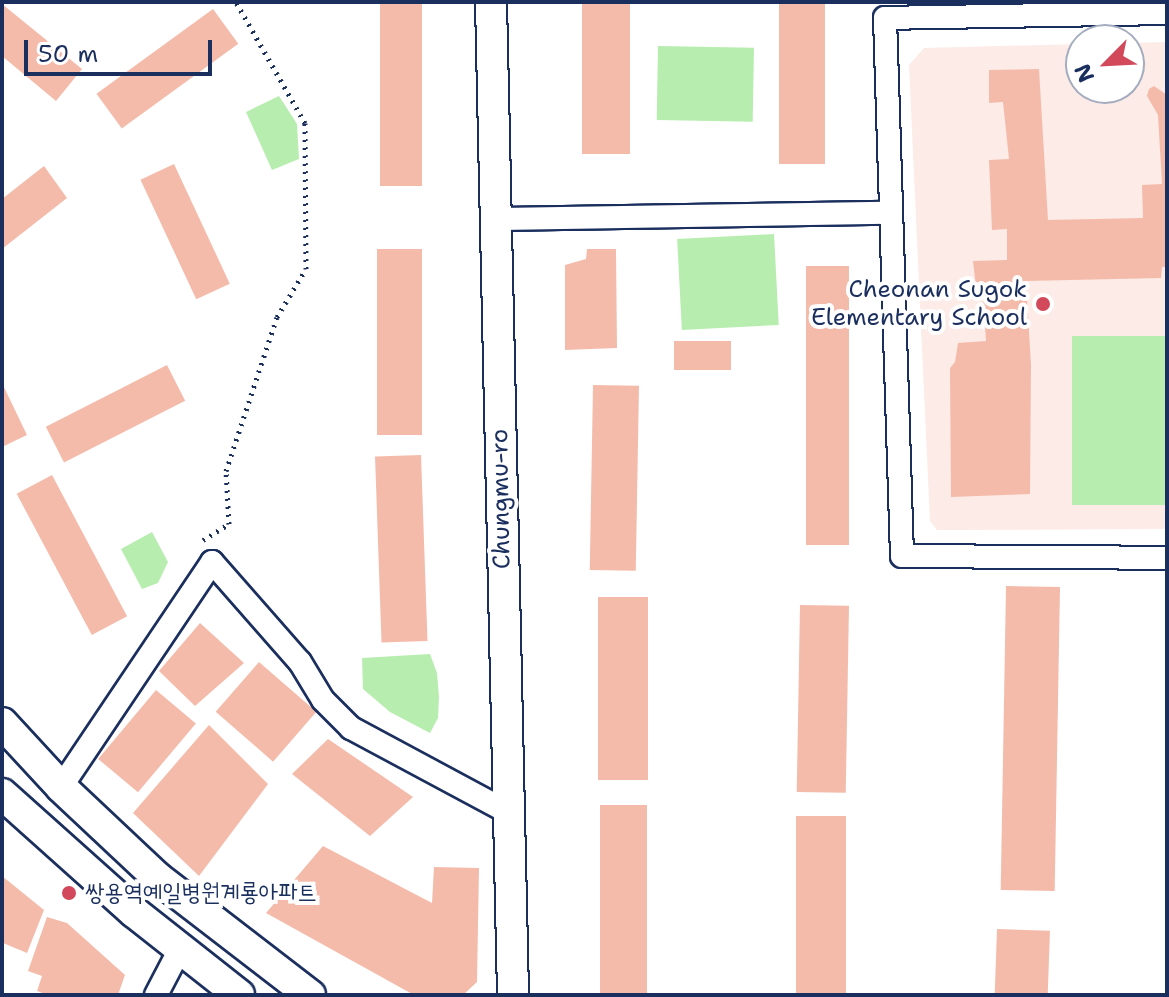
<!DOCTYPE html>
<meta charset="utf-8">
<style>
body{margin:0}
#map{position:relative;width:1169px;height:997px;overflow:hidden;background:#fff;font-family:"Shantell Sans","Poor Story",sans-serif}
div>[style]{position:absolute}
.built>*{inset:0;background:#fcebe6}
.green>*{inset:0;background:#b7edae;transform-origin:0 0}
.building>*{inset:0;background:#f4bbaa;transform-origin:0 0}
.path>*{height:5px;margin-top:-2.5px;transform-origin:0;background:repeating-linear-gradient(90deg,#1b2f5e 0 2px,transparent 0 8px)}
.roads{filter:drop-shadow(2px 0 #1b2f5e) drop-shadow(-2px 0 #1b2f5e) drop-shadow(0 2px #1b2f5e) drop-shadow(0 -2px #1b2f5e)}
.street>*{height:22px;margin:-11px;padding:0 11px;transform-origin:11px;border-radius:11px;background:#fff}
.secondary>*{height:30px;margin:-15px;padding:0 15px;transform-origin:15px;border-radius:15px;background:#fff}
.dots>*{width:22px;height:22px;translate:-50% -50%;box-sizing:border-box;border:4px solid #fff;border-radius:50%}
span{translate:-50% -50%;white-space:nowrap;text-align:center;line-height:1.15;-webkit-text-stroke:8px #fff;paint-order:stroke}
.poi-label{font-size:24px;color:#1b2f5e}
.right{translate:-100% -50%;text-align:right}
.left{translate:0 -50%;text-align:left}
.street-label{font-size:24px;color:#1b2f5e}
.frame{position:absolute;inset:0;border:4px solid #1b2f5e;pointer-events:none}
.north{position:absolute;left:1065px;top:24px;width:80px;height:80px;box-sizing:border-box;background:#fff;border:2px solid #a4acbf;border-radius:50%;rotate:246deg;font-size:22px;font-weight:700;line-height:32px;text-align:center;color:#1b2f5e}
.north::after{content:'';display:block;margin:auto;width:28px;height:36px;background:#d1495b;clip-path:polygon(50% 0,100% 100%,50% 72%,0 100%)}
.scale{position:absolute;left:24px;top:40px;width:188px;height:36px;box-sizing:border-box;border:4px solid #1b2f5e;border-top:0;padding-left:10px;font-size:24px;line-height:28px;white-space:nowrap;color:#1b2f5e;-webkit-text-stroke:6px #fff;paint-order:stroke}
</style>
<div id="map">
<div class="built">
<div style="clip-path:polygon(1167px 42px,1167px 529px,937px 530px,930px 521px,909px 65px,924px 48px,1081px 44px,1081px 88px,1129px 88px,1129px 43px)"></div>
</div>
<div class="green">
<div style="left:658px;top:46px;width:96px;height:74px;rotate:1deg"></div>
<div style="clip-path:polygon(279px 96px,297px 124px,299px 159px,272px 170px,246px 112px)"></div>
<div style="left:774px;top:234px;width:91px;height:97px;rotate:87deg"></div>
<div style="left:1167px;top:336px;width:169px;height:95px;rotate:90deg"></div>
<div style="clip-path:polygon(152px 532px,168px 562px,158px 583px,142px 589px,121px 549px)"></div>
<div style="clip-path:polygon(430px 654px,437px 673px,439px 697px,438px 718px,430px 733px,390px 712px,363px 689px,362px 658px)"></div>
</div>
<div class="building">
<div style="left:380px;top:2px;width:42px;height:184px"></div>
<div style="left:582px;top:2px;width:48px;height:152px"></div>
<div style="left:779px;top:2px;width:46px;height:162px"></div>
<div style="clip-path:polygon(2px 4px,82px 69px,56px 101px,2px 56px)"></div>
<div style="left:213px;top:9px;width:43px;height:144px;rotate:54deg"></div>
<div style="clip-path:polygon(1039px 69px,1048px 220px,1143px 218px,1142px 185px,1162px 184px,1158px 115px,1147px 96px,1149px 89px,1154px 86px,1167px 95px,1167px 267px,1162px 267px,1161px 278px,1026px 281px,1031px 365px,1030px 494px,951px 497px,950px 368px,955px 362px,958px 343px,986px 341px,983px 294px,977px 296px,973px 261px,1007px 260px,1007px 229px,992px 230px,989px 160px,1009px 159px,1003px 102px,989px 103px,989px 70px)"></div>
<div style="left:174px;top:164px;width:132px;height:37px;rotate:65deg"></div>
<div style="clip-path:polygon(44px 166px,67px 198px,2px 249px,2px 199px)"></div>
<div style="left:377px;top:249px;width:45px;height:186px"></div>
<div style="clip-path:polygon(587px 249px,616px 249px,617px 348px,565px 350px,565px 265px,586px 259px)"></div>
<div style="left:806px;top:266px;width:43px;height:279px"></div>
<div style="left:731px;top:341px;width:29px;height:57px;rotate:90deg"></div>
<div style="left:167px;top:365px;width:40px;height:136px;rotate:63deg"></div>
<div style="clip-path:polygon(2px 383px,27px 435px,2px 447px)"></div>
<div style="left:593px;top:385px;width:46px;height:185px;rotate:1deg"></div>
<div style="left:421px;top:455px;width:186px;height:46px;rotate:88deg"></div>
<div style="left:52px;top:475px;width:160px;height:40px;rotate:62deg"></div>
<div style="left:1006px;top:586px;width:54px;height:304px;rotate:1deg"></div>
<div style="left:598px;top:597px;width:50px;height:183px"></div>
<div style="left:800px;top:605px;width:49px;height:187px;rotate:1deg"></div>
<div style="clip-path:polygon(200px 623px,244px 663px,195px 706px,159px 671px)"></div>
<div style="left:259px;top:662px;width:76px;height:66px;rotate:41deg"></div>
<div style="left:156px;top:690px;width:52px;height:90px;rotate:40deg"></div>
<div style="clip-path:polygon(209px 725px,268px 784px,199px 876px,133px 813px)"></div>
<div style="clip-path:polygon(328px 739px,413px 797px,370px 836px,292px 774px)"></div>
<div style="left:647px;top:805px;width:188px;height:47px;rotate:90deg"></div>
<div style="left:796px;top:816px;width:50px;height:179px"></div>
<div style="clip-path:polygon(323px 846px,432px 903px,434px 867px,479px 868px,477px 982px,463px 995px,414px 995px,266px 913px)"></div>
<div style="clip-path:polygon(2px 876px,44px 910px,27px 953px,3px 943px)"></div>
<div style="clip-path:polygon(47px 917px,67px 923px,125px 975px,118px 995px,48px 995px,37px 991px,42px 976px,28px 971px)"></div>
<div style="left:997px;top:929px;width:53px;height:66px;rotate:2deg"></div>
</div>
<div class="path">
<div style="left:203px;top:540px;width:31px;rotate:-32deg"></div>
<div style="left:229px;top:524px;width:53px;rotate:-93.2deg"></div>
<div style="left:226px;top:471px;width:162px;rotate:-71.7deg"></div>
<div style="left:277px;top:317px;width:56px;rotate:-58.9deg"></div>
<div style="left:306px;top:269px;width:146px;rotate:-90.4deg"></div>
<div style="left:305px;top:123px;width:139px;rotate:-119.7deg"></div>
</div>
<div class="roads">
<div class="street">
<div style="left:1167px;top:13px;width:282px;rotate:179deg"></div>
<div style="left:885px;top:18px;width:538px;rotate:88.19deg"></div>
<div style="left:902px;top:556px;width:265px;rotate:0.4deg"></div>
<div style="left:496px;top:219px;width:395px;rotate:-0.9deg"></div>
<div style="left:61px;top:787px;width:271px;rotate:-56.1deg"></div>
<div style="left:212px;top:562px;width:133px;rotate:48.7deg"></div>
<div style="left:300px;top:662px;width:44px;rotate:58.8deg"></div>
<div style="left:323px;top:700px;width:40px;rotate:45deg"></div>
<div style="left:351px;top:728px;width:176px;rotate:28.2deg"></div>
<div style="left:156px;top:995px;width:52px;rotate:-62.4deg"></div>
</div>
<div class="secondary">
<div style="left:491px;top:2px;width:993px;rotate:88.73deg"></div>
<div style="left:2px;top:723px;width:87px;rotate:47.3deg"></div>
<div style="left:61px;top:787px;width:133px;rotate:43.2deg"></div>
<div style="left:158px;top:878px;width:192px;rotate:37.6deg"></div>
<div style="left:2px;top:794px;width:177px;rotate:41.8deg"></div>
<div style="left:134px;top:912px;width:134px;rotate:38.3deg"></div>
</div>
</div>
<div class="dots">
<div style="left:1043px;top:304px;background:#d1495b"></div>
<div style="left:69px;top:893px;background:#d1495b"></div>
</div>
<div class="poi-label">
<span class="right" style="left:1027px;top:304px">Cheonan Sugok<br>Elementary School</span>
<span class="left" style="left:85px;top:893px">쌍용역예일병원계룡아파트</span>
</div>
<div class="street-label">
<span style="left:501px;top:499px;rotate:-91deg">Chungmu-ro</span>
</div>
<div class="frame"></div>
<div class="north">N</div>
<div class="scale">50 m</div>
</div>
